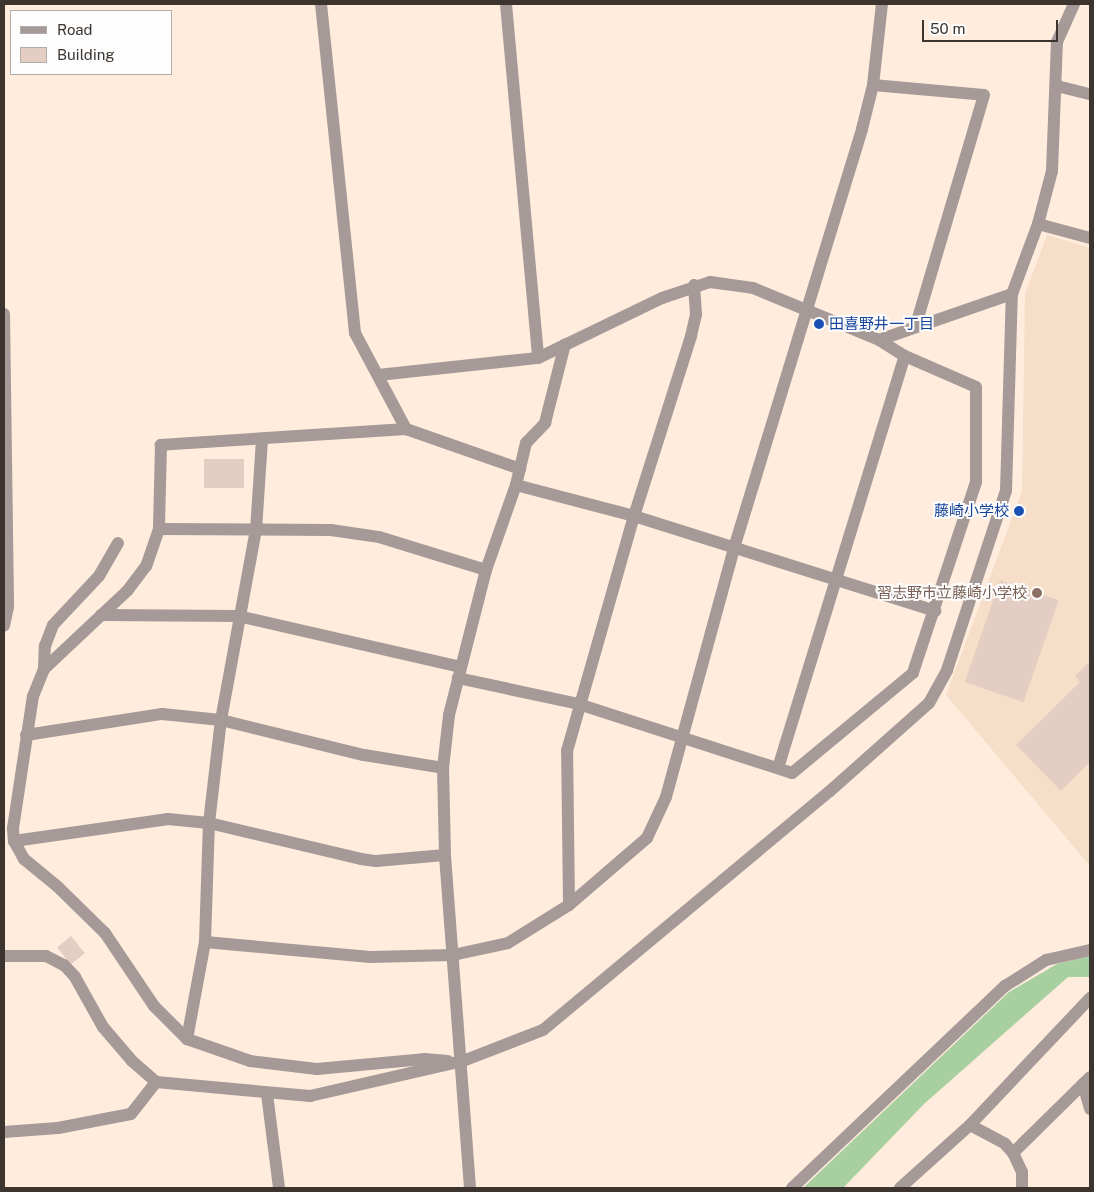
<!DOCTYPE html>
<meta charset="utf-8">
<style>
body{margin:0}
#map{position:relative;width:1094px;height:1192px;overflow:hidden;background:#ffecdd;font-family:"Public Sans","Noto Sans JP",sans-serif}
div>[style]{position:absolute}
.built>*{inset:0;background:#f6dec9}
.forest>*{inset:0;background:#a7cf9f}
.building>*{inset:0;background:#e4cec4;transform-origin:0 0}
.minor>*{height:12px;margin:-6px;padding:0 6px;transform-origin:6px;border-radius:6px;background:#a59a98}
.dots>*{width:14px;height:14px;translate:-50% -50%;box-sizing:border-box;border:2px solid #fdfdfd;border-radius:50%}
span{translate:-50% -50%;white-space:nowrap;text-align:center;line-height:1.15;-webkit-text-stroke:4px #fdfdfd;paint-order:stroke}
.transit-label{font-size:15px;color:#164399}
.left{translate:0 -50%;text-align:left}
.right{translate:-100% -50%;text-align:right}
.education-label{font-size:15px;color:#785e54}
.frame{position:absolute;inset:0;border:5px solid #3c352f;pointer-events:none}
.legend{position:absolute;left:10px;top:10px;width:162px;height:65px;box-sizing:border-box;background:#fdfdfd;border:1px solid #b0adab;margin:0;padding:6px 9px;list-style:none;font-size:15px;color:#3c352f}
.legend li{display:flex;align-items:center;gap:10px;height:25px}
.legend b{width:25px;border:1px solid #b0adab}
.scale{position:absolute;left:922px;top:20px;width:136px;height:22px;box-sizing:border-box;border:2px solid #3c352f;border-top:0;padding-left:6px;font-size:15px;line-height:18px;white-space:nowrap;color:#3c352f;-webkit-text-stroke:4px #fdfdfd;paint-order:stroke}
</style>
<div id="map">
<div class="built">
<div style="clip-path:polygon(1047px 235px,1090px 248px,1090px 866px,946px 695px,1022px 491px,1025px 294px)"></div>
</div>
<div class="forest">
<div style="clip-path:polygon(1090px 956px,1090px 977px,1068px 977px,924px 1104px,843px 1188px,803px 1188px,1009px 992px,1057px 964px)"></div>
</div>
<div class="building">
<div style="left:244px;top:459px;width:29px;height:40px;rotate:90deg"></div>
<div style="left:1000px;top:580px;width:62px;height:108px;rotate:19deg"></div>
<div style="clip-path:polygon(1090px 661px,1090px 762px,1061px 791px,1016px 745px,1080px 682px,1075px 676px)"></div>
<div style="left:71px;top:936px;width:22px;height:18px;rotate:51deg"></div>
</div>
<div class="minor">
<div style="left:321px;top:4px;width:331px;rotate:84.1deg"></div>
<div style="left:355px;top:333px;width:109px;rotate:62deg"></div>
<div style="left:406px;top:429px;width:121px;rotate:19.3deg"></div>
<div style="left:506px;top:4px;width:355px;rotate:84.8deg"></div>
<div style="left:873px;top:85px;width:111px;rotate:5.1deg"></div>
<div style="left:984px;top:95px;width:240px;rotate:106.5deg"></div>
<div style="left:1057px;top:86px;width:34px;rotate:14deg"></div>
<div style="left:1038px;top:224px;width:54px;rotate:15.1deg"></div>
<div style="left:4px;top:314px;width:293px;rotate:89.2deg"></div>
<div style="left:8px;top:607px;width:19px;rotate:102deg"></div>
<div style="left:879px;top:340px;width:141px;rotate:-19.1deg"></div>
<div style="left:378px;top:375px;width:161px;rotate:-6.1deg"></div>
<div style="left:538px;top:358px;width:138px;rotate:-25.8deg"></div>
<div style="left:662px;top:298px;width:51px;rotate:-18.4deg"></div>
<div style="left:710px;top:282px;width:43px;rotate:7.9deg"></div>
<div style="left:753px;top:288px;width:136px;rotate:22.4deg"></div>
<div style="left:879px;top:340px;width:31px;rotate:32deg"></div>
<div style="left:905px;top:356px;width:77px;rotate:23.6deg"></div>
<div style="left:976px;top:387px;width:95px;rotate:90deg"></div>
<div style="left:976px;top:482px;width:201px;rotate:108.3deg"></div>
<div style="left:913px;top:673px;width:157px;rotate:140.4deg"></div>
<div style="left:792px;top:773px;width:224px;rotate:-162.1deg"></div>
<div style="left:579px;top:704px;width:124px;rotate:-167.9deg"></div>
<div style="left:406px;top:429px;width:246px;rotate:176.3deg"></div>
<div style="left:161px;top:445px;width:84px;rotate:91.4deg"></div>
<div style="left:159px;top:529px;width:39px;rotate:109deg"></div>
<div style="left:146px;top:566px;width:31px;rotate:127deg"></div>
<div style="left:127px;top:591px;width:114px;rotate:136.8deg"></div>
<div style="left:44px;top:669px;width:29px;rotate:112deg"></div>
<div style="left:33px;top:696px;width:134px;rotate:98.6deg"></div>
<div style="left:13px;top:828px;width:13px;rotate:86deg"></div>
<div style="left:14px;top:841px;width:21px;rotate:61deg"></div>
<div style="left:24px;top:859px;width:44px;rotate:39.5deg"></div>
<div style="left:58px;top:887px;width:66px;rotate:44.4deg"></div>
<div style="left:105px;top:933px;width:88px;rotate:56.1deg"></div>
<div style="left:154px;top:1006px;width:47px;rotate:45deg"></div>
<div style="left:187px;top:1039px;width:67px;rotate:19.2deg"></div>
<div style="left:250px;top:1061px;width:67px;rotate:6.8deg"></div>
<div style="left:317px;top:1069px;width:107px;rotate:-5.3deg"></div>
<div style="left:424px;top:1059px;width:24px;rotate:5deg"></div>
<div style="left:516px;top:485px;width:122px;rotate:14.7deg"></div>
<div style="left:634px;top:516px;width:316px;rotate:17.5deg"></div>
<div style="left:159px;top:529px;width:172px;rotate:0.3deg"></div>
<div style="left:331px;top:530px;width:49px;rotate:8.3deg"></div>
<div style="left:379px;top:537px;width:112px;rotate:17.1deg"></div>
<div style="left:101px;top:615px;width:137px;rotate:0.4deg"></div>
<div style="left:238px;top:616px;width:228px;rotate:12.9deg"></div>
<div style="left:44px;top:669px;width:23px;rotate:-88deg"></div>
<div style="left:45px;top:646px;width:22px;rotate:-69deg"></div>
<div style="left:53px;top:625px;width:67px;rotate:-46.8deg"></div>
<div style="left:99px;top:576px;width:38px;rotate:-60deg"></div>
<div style="left:26px;top:735px;width:138px;rotate:-8.8deg"></div>
<div style="left:162px;top:714px;width:59px;rotate:5.8deg"></div>
<div style="left:221px;top:720px;width:147px;rotate:13.8deg"></div>
<div style="left:364px;top:755px;width:80px;rotate:9.3deg"></div>
<div style="left:778px;top:768px;width:431px;rotate:-72.9deg"></div>
<div style="left:14px;top:841px;width:156px;rotate:-8.1deg"></div>
<div style="left:168px;top:819px;width:41px;rotate:5.6deg"></div>
<div style="left:209px;top:823px;width:156px;rotate:13.3deg"></div>
<div style="left:361px;top:859px;width:15px;rotate:8deg"></div>
<div style="left:376px;top:861px;width:69px;rotate:-5deg"></div>
<div style="left:569px;top:905px;width:154px;rotate:-90.7deg"></div>
<div style="left:567px;top:751px;width:244px;rotate:-74.1deg"></div>
<div style="left:634px;top:516px;width:189px;rotate:-72.4deg"></div>
<div style="left:691px;top:336px;width:23px;rotate:-77deg"></div>
<div style="left:696px;top:314px;width:29px;rotate:-94deg"></div>
<div style="left:205px;top:942px;width:166px;rotate:5.2deg"></div>
<div style="left:370px;top:957px;width:83px;rotate:-1.4deg"></div>
<div style="left:453px;top:955px;width:56px;rotate:-12.3deg"></div>
<div style="left:508px;top:943px;width:72px;rotate:-31.9deg"></div>
<div style="left:569px;top:905px;width:103px;rotate:-40.7deg"></div>
<div style="left:647px;top:838px;width:45px;rotate:-65.1deg"></div>
<div style="left:666px;top:797px;width:258px;rotate:-74.7deg"></div>
<div style="left:734px;top:548px;width:438px;rotate:-73deg"></div>
<div style="left:862px;top:129px;width:45px;rotate:-76deg"></div>
<div style="left:873px;top:85px;width:81px;rotate:-83.7deg"></div>
<div style="left:4px;top:956px;width:42px"></div>
<div style="left:46px;top:956px;width:20px;rotate:27deg"></div>
<div style="left:64px;top:965px;width:16px;rotate:47deg"></div>
<div style="left:75px;top:977px;width:57px;rotate:60.8deg"></div>
<div style="left:103px;top:1027px;width:45px;rotate:49.5deg"></div>
<div style="left:132px;top:1061px;width:32px;rotate:41deg"></div>
<div style="left:156px;top:1082px;width:155px;rotate:5.2deg"></div>
<div style="left:310px;top:1096px;width:157px;rotate:-12.9deg"></div>
<div style="left:463px;top:1061px;width:86px;rotate:-21.2deg"></div>
<div style="left:543px;top:1030px;width:373px;rotate:-39.8deg"></div>
<div style="left:830px;top:791px;width:132px;rotate:-41.6deg"></div>
<div style="left:929px;top:703px;width:38px;rotate:-61deg"></div>
<div style="left:947px;top:670px;width:188px;rotate:-71.8deg"></div>
<div style="left:1006px;top:491px;width:197px;rotate:-88.3deg"></div>
<div style="left:1012px;top:294px;width:75px;rotate:-69.6deg"></div>
<div style="left:1038px;top:224px;width:55px;rotate:-75.2deg"></div>
<div style="left:1052px;top:171px;width:129px;rotate:-87.8deg"></div>
<div style="left:1057px;top:42px;width:42px;rotate:-65.9deg"></div>
<div style="left:187px;top:1039px;width:99px;rotate:-79.5deg"></div>
<div style="left:205px;top:942px;width:119px;rotate:-88.1deg"></div>
<div style="left:209px;top:823px;width:104px;rotate:-83.4deg"></div>
<div style="left:221px;top:720px;width:193px;rotate:-79.6deg"></div>
<div style="left:256px;top:530px;width:91px;rotate:-86.2deg"></div>
<div style="left:1083px;top:1084px;width:26px;rotate:74deg"></div>
<div style="left:267px;top:1094px;width:95px;rotate:82.7deg"></div>
<div style="left:970px;top:1125px;width:40px;rotate:28deg"></div>
<div style="left:1005px;top:1144px;width:12px;rotate:48deg"></div>
<div style="left:4px;top:1132px;width:54px;rotate:-4.2deg"></div>
<div style="left:58px;top:1128px;width:74px;rotate:-10.9deg"></div>
<div style="left:131px;top:1114px;width:41px;rotate:-52deg"></div>
<div style="left:470px;top:1188px;width:334px;rotate:-94.3deg"></div>
<div style="left:445px;top:855px;width:87px;rotate:-91.3deg"></div>
<div style="left:443px;top:768px;width:53px;rotate:-83.5deg"></div>
<div style="left:449px;top:715px;width:150px;rotate:-75.7deg"></div>
<div style="left:486px;top:570px;width:90px;rotate:-70.6deg"></div>
<div style="left:516px;top:485px;width:43px;rotate:-76.6deg"></div>
<div style="left:526px;top:443px;width:28px;rotate:-46deg"></div>
<div style="left:545px;top:423px;width:81px;rotate:-75.8deg"></div>
<div style="left:792px;top:1188px;width:294px;rotate:-43.5deg"></div>
<div style="left:1005px;top:986px;width:49px;rotate:-32.4deg"></div>
<div style="left:1046px;top:960px;width:45px;rotate:-12.8deg"></div>
<div style="left:900px;top:1188px;width:94px;rotate:-42deg"></div>
<div style="left:970px;top:1125px;width:175px;rotate:-46.6deg"></div>
<div style="left:1022px;top:1188px;width:16px;rotate:-90deg"></div>
<div style="left:1022px;top:1172px;width:21px;rotate:-115deg"></div>
<div style="left:1013px;top:1153px;width:108px;rotate:-44.6deg"></div>
</div>
<div class="dots">
<div style="left:819px;top:324px;background:#1a4fb4"></div>
<div style="left:1019px;top:511px;background:#1a4fb4"></div>
<div style="left:1037px;top:593px;background:#8d6e63"></div>
</div>
<div class="transit-label">
<span class="left" style="left:829px;top:324px">田喜野井一丁目</span>
<span class="right" style="left:1009px;top:511px">藤崎小学校</span>
</div>
<div class="education-label">
<span class="right" style="left:1027px;top:593px">習志野市立藤崎小学校</span>
</div>
<div class="frame"></div>
<ul class="legend">
<li><b style="height:6px;background:#a59a98"></b>Road</li>
<li><b style="height:14px;background:#e4cec4"></b>Building</li>
</ul>
<div class="scale">50 m</div>
</div>
